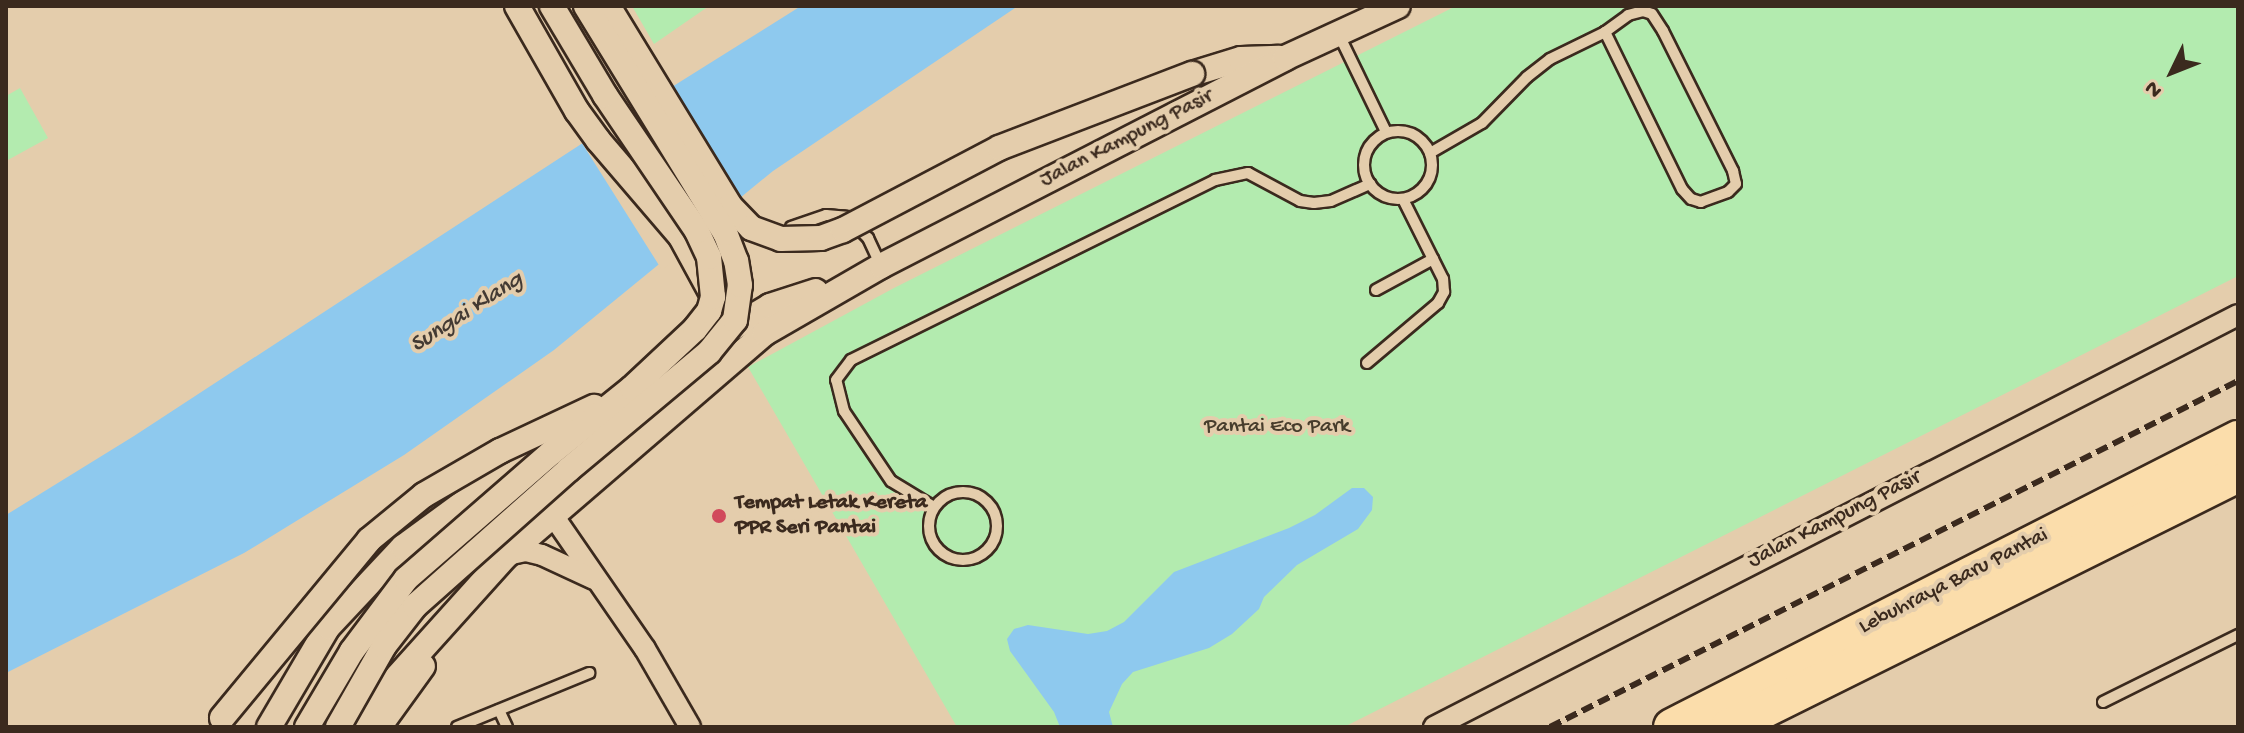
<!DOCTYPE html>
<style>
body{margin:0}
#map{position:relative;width:2244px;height:733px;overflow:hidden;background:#e4cdac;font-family:"Gochi Hand",sans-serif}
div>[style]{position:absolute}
.green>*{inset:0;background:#b3ebaf}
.water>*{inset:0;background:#8ec9ee}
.pier>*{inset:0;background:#e4cdac}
.roads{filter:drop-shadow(2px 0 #3b2a1e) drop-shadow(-2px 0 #3b2a1e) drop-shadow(0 2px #3b2a1e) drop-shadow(0 -2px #3b2a1e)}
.service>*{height:10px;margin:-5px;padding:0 5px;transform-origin:5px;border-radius:5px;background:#e4cdac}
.service>.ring{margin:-5px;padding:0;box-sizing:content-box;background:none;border:10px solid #e4cdac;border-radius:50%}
.minor>*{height:20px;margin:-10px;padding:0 10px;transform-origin:10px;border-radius:10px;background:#e4cdac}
.tertiary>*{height:24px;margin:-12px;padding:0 12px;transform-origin:12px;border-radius:12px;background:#e4cdac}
.motorway>*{height:36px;margin:-18px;padding:0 18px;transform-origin:18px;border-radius:18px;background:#fbddab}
.rail>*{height:6px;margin-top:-3px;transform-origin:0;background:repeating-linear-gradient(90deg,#3b2a1e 0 12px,transparent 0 18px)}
.bridges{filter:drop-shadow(2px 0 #3b2a1e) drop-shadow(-2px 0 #3b2a1e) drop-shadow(0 2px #3b2a1e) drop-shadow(0 -2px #3b2a1e)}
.tertiary-bridge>*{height:24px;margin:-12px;padding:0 12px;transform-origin:12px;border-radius:12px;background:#e4cdac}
.dots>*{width:22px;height:22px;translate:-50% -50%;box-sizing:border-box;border:4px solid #e4cdac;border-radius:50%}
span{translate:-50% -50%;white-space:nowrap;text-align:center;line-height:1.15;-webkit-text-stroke:8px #e4cdac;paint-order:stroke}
.street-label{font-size:22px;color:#3b2a1e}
.park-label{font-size:22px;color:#473d2c}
.poi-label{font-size:22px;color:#3b2a1e;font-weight:700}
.left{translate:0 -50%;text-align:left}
.water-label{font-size:24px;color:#433a33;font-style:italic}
.frame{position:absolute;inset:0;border:8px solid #3b2a1e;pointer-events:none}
.north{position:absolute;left:2132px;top:32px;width:80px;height:80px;-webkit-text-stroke:6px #e4cdac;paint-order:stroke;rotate:227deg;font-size:22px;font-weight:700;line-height:32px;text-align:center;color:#3b2a1e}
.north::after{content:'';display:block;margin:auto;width:28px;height:36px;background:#3b2a1e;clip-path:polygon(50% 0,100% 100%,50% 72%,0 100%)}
</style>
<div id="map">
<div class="green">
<div style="clip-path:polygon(632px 6px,709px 6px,654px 44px)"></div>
<div style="clip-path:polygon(1456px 6px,2238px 6px,2238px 276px,1344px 727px,957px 727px,748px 367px,894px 288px)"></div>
<div style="clip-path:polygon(20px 88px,48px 138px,6px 161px,6px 96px)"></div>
</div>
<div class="water">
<div style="clip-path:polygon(801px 6px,1018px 6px,773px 171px,554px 350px,404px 455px,244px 553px,6px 673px,6px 515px,134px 436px,592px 137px)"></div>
<div style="clip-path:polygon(1352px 488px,1364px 488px,1373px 497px,1372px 510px,1358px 529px,1297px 565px,1264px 597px,1259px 609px,1232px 634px,1209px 648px,1133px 672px,1122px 684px,1109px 712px,1113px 727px,1060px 727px,1054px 712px,1010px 651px,1007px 639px,1014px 629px,1028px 625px,1088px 634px,1107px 631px,1124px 622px,1174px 572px,1289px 528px,1315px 515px)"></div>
</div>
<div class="pier">
<div style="clip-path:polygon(672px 83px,712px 162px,741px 203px,662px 270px,580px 140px)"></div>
</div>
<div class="roads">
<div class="service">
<div style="left:1339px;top:35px;width:108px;rotate:64.1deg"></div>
<div class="ring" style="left:1364px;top:131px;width:58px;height:58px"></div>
<div style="left:1430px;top:153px;width:60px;rotate:-30deg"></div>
<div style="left:1482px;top:123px;width:64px;rotate:-45.6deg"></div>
<div style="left:1527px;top:77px;width:29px;rotate:-38deg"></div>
<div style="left:1550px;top:59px;width:61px;rotate:-26.1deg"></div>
<div style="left:1605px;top:32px;width:29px;rotate:-36deg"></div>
<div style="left:1628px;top:15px;width:16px;rotate:-15deg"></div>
<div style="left:1643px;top:11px;width:9px;rotate:18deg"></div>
<div style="left:1652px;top:14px;width:20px;rotate:57deg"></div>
<div style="left:1663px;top:31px;width:157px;rotate:63.4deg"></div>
<div style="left:1733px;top:171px;width:13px;rotate:77deg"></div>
<div style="left:1736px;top:184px;width:11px;rotate:135deg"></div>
<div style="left:1728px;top:192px;width:29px;rotate:160deg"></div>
<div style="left:1701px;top:202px;width:10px;rotate:-163deg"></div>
<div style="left:1691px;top:199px;width:13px;rotate:-132deg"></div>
<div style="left:1682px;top:189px;width:175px;rotate:-116.1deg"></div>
<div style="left:791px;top:227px;width:37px;rotate:-19deg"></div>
<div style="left:826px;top:215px;width:21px;rotate:5deg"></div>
<div style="left:847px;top:217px;width:30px;rotate:45deg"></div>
<div style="left:868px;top:238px;width:31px;rotate:65deg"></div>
<div style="left:1376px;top:290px;width:65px;rotate:-28.5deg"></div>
<div style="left:1367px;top:363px;width:93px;rotate:-40.2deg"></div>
<div style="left:1438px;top:303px;width:13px;rotate:-61deg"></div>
<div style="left:1444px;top:292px;width:13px;rotate:-94deg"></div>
<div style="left:1443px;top:279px;width:89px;rotate:-116.6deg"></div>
<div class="ring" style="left:929px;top:492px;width:58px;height:58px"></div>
<div style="left:934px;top:507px;width:50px;rotate:-148.8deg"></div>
<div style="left:891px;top:481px;width:84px;rotate:-123.9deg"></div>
<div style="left:844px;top:411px;width:32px;rotate:-104deg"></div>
<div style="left:836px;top:380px;width:25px;rotate:-53deg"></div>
<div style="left:851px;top:360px;width:406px;rotate:-26.3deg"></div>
<div style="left:1215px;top:180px;width:34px;rotate:-12deg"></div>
<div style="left:1248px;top:173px;width:59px;rotate:28.3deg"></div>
<div style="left:1300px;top:201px;width:14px;rotate:8deg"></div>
<div style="left:1314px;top:203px;width:17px;rotate:-7deg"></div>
<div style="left:1331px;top:201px;width:43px;rotate:-23.6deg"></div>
<div style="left:2103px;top:702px;width:151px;rotate:-26.4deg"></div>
<div style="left:499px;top:710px;width:19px;rotate:65deg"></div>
<div style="left:457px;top:727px;width:143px;rotate:-22.2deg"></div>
</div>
<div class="minor">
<div style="left:548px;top:501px;width:17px;rotate:69deg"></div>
<div style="left:554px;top:517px;width:160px;rotate:55.4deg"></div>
<div style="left:645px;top:649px;width:90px;rotate:60deg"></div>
<div style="left:507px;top:555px;width:19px;rotate:-12deg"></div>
<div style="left:526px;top:551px;width:16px;rotate:14deg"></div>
<div style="left:542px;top:555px;width:57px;rotate:24.8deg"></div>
<div style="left:1434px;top:727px;width:903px;rotate:-27.13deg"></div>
</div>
<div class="tertiary">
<div style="left:517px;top:6px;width:121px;rotate:60.3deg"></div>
<div style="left:577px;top:111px;width:36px;rotate:54deg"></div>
<div style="left:598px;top:140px;width:128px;rotate:49.4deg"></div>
<div style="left:681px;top:237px;width:65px;rotate:61.5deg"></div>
<div style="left:1192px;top:74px;width:51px;rotate:-17deg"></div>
<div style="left:1241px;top:59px;width:38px;rotate:-2deg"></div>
<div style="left:654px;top:375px;width:135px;rotate:-30.7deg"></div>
<div style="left:770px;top:306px;width:48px;rotate:-18.1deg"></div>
<div style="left:269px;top:727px;width:116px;rotate:-59.5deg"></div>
<div style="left:328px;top:627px;width:110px;rotate:-46.8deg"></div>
<div style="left:403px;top:547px;width:200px;rotate:-36.2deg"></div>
<div style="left:352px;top:727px;width:232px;rotate:-48deg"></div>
<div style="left:507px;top:555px;width:340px;rotate:-40.7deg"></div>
<div style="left:765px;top:333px;width:134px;rotate:-30deg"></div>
<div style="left:881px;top:266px;width:454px;rotate:-27.2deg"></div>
<div style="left:1285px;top:58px;width:124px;rotate:-24.7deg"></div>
<div style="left:379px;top:727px;width:75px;rotate:-54.2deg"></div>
</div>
<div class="motorway">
<div style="left:1672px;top:727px;width:635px;rotate:-26.97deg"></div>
<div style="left:1729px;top:727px;width:568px;rotate:-26.43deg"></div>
</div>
</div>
<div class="rail">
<div style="left:1550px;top:727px;width:770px;rotate:-26.7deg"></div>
</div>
<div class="bridges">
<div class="tertiary-bridge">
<div style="left:608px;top:6px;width:234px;rotate:58.6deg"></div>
<div style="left:730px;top:206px;width:30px;rotate:46deg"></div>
<div style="left:751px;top:228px;width:32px;rotate:20deg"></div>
<div style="left:781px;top:239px;width:40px;rotate:-1.4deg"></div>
<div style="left:821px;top:238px;width:23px;rotate:-20deg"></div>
<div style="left:843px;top:230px;width:176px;rotate:-27.7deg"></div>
<div style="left:999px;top:148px;width:207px;rotate:-21deg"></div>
<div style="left:222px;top:718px;width:231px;rotate:-50.4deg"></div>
<div style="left:369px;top:540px;width:71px;rotate:-39.3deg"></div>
<div style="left:424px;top:495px;width:88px;rotate:-30.1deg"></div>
<div style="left:500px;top:451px;width:104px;rotate:-25.1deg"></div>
<div style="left:307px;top:727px;width:88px;rotate:-59.4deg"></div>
<div style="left:352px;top:651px;width:90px;rotate:-53.1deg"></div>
<div style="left:406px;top:579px;width:192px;rotate:-41deg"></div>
<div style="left:551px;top:453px;width:104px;rotate:-38.7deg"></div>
<div style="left:632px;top:388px;width:86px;rotate:-43.1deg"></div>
<div style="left:695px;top:329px;width:23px;rotate:-52deg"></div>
<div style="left:709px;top:311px;width:15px;rotate:-74deg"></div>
<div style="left:713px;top:297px;width:40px;rotate:-95.7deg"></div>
<div style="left:709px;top:257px;width:29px;rotate:-115deg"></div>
<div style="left:697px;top:231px;width:164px;rotate:-124.1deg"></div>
<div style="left:605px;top:95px;width:104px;rotate:-120.8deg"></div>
<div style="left:338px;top:727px;width:93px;rotate:-60.4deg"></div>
<div style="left:384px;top:646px;width:51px;rotate:-52.2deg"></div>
<div style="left:415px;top:606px;width:205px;rotate:-41.6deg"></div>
<div style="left:568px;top:470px;width:184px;rotate:-39.9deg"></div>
<div style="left:709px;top:352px;width:41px;rotate:-50.9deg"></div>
<div style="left:735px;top:320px;width:35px;rotate:-82deg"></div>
<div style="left:740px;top:285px;width:24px;rotate:-99deg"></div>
<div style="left:736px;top:261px;width:30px;rotate:-111deg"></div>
<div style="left:725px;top:233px;width:266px;rotate:-121.5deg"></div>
</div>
</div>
<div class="dots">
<div style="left:719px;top:516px;background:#d1495b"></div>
</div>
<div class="street-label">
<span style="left:1127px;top:139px;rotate:-27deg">Jalan Kampung Pasir</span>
<span style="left:1835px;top:520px;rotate:-27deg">Jalan Kampung Pasir</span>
<span style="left:1954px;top:582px;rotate:-27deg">Lebuhraya Baru Pantai</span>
</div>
<div class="park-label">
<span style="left:1277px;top:428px">Pantai Eco Park</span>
</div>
<div class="poi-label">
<span class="left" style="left:735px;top:516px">Tempat Letak Kereta<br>PPR Seri Pantai</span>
</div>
<div class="water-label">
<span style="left:467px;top:313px;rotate:-33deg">Sungai Klang</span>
</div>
<div class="frame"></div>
<div class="north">N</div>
</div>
